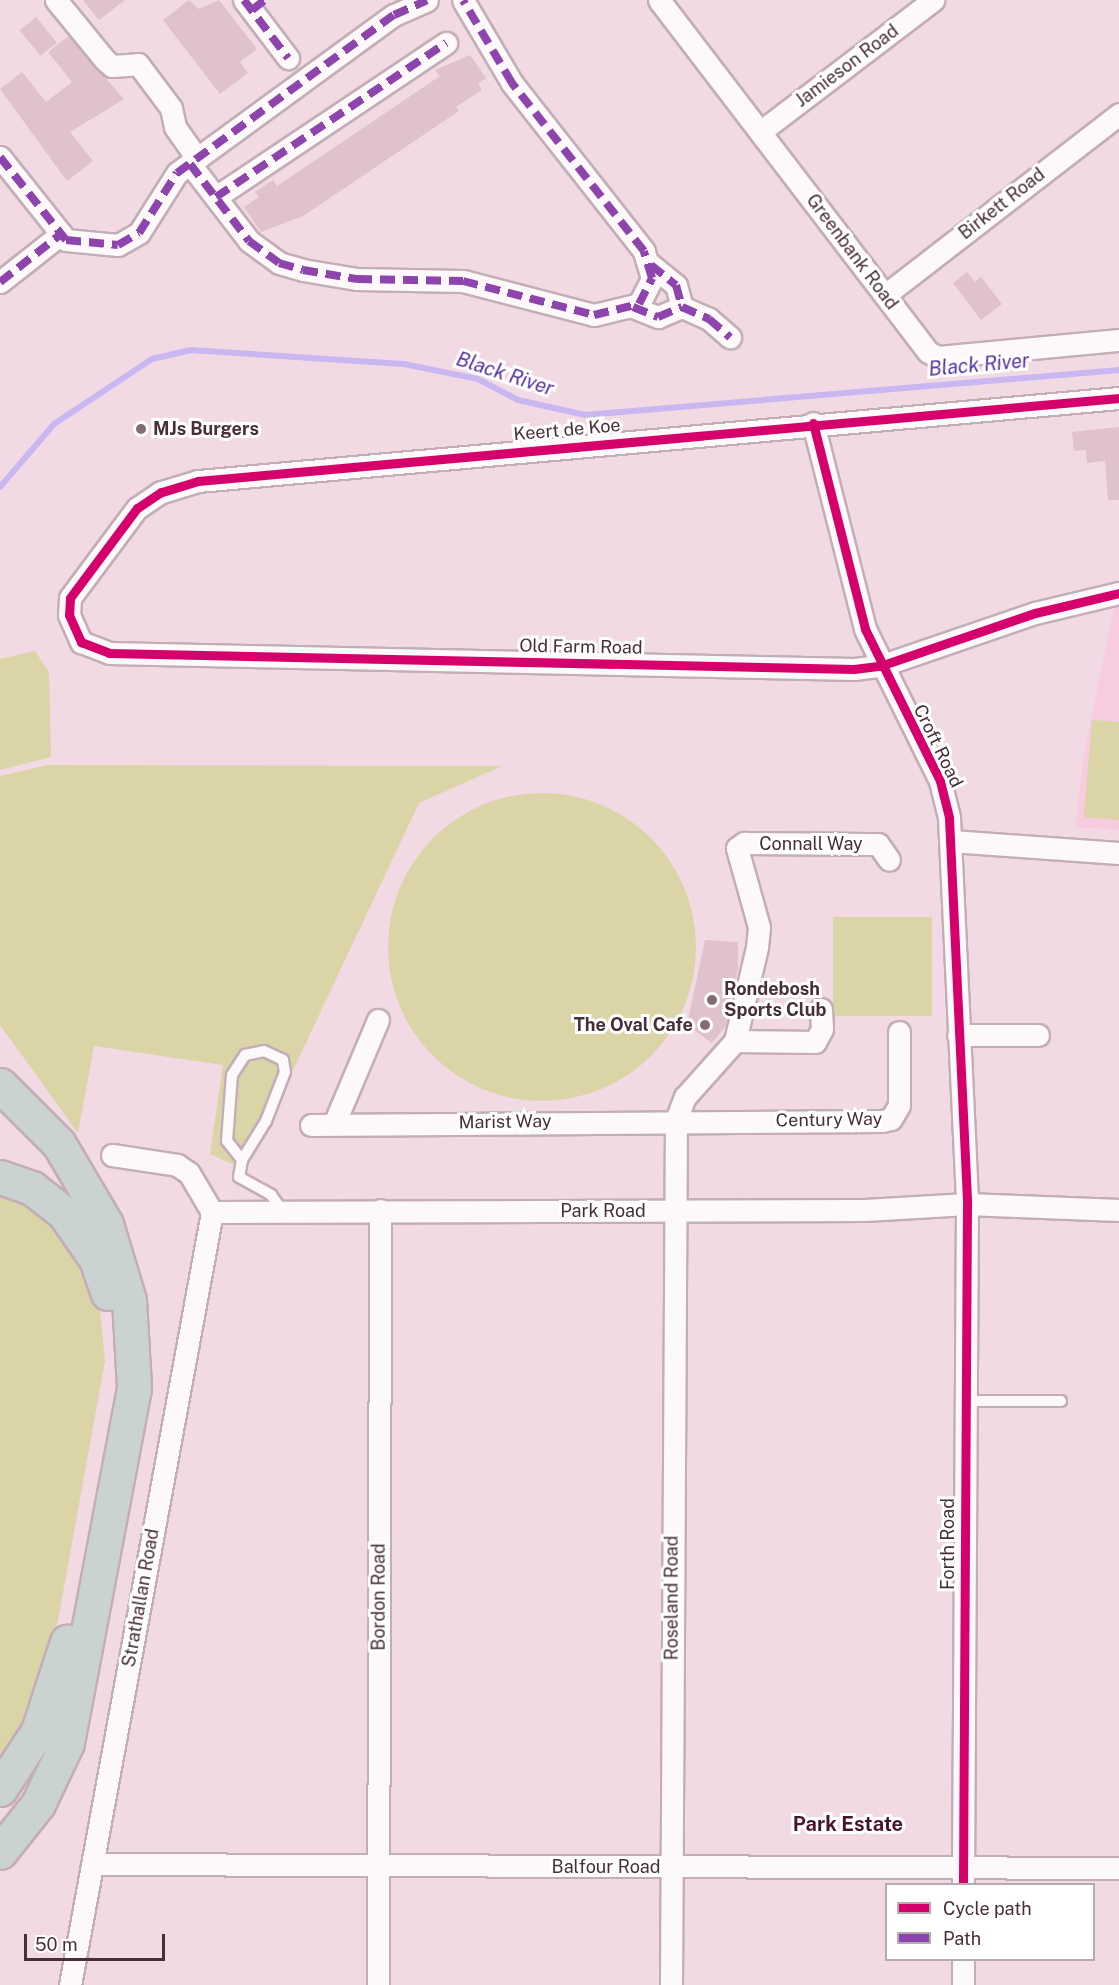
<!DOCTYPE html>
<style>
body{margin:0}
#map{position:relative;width:1119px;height:1985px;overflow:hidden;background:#f1dae3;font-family:"Public Sans",sans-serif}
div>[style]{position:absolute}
.built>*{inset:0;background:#f7ccde}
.green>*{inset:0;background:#dbd4a6;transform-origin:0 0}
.round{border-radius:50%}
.stream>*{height:6px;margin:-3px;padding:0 3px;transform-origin:3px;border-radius:3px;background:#c8b7f0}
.building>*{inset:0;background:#e0c1ce;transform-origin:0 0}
.roads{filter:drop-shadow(2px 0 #c3aeb7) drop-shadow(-2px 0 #c3aeb7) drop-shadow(0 2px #c3aeb7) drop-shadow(0 -2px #c3aeb7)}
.service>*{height:10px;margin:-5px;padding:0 5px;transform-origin:5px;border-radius:5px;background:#fdf9fb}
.minor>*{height:21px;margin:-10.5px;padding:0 10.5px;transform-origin:10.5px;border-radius:10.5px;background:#fdf9fb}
.motorway>*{height:33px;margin:-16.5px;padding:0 16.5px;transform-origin:16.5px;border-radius:16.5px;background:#cad3d1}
.quiet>*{height:8px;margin-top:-4px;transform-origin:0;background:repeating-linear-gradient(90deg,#8e44ad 0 15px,transparent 0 23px)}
.cycleway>*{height:9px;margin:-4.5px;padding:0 4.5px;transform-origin:4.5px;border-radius:4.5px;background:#d6006c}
.dots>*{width:16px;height:16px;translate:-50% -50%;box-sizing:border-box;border:3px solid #fff;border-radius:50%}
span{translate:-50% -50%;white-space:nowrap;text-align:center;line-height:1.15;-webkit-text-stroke:6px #fff;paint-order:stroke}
.street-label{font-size:18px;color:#482e39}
.poi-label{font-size:18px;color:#482e39;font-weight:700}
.left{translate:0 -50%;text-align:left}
.right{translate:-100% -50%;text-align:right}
.water-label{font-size:20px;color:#5531a0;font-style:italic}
.neighbourhood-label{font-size:20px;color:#47142d;font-weight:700}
.legend{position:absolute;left:885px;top:1883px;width:210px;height:78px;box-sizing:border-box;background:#fff;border:2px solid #b6abb0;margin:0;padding:8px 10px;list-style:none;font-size:18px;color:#482e39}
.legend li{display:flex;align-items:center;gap:12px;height:30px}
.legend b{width:30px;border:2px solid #b6abb0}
.scale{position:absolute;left:24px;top:1934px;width:141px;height:27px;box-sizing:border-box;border:3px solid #482e39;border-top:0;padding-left:8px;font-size:18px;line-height:21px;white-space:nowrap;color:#482e39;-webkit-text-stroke:4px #fff;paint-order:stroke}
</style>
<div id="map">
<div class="built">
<div style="clip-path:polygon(1119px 607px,1119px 830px,1075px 827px,1084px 753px,1114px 608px)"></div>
</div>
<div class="green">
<div style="clip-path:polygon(35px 651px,49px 672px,51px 757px,0 770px,0 659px)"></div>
<div style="clip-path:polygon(1092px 720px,1119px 722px,1119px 820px,1084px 817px)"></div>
<div style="clip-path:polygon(48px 765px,502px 766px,419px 803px,246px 1170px,210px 1154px,223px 1065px,94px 1046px,78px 1133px,0 1025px,0 776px)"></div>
<div class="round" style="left:388px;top:793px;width:308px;height:308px"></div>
<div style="left:833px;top:917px;width:99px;height:99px"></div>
<div style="clip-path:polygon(0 1187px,65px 1232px,99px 1300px,105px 1361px,49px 1670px,0 1766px)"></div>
</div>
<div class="stream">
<div style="left:0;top:487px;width:83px;rotate:-49.4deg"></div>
<div style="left:54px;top:424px;width:118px;rotate:-33.6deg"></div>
<div style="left:152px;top:359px;width:40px;rotate:-13deg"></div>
<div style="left:191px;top:350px;width:213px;rotate:3.8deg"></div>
<div style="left:404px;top:364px;width:76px;rotate:11.5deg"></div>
<div style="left:478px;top:379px;width:45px;rotate:27.7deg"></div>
<div style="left:518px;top:400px;width:69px;rotate:12.6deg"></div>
<div style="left:585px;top:415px;width:536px;rotate:-4.82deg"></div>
</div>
<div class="building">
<div style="clip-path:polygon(83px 0,125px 0,99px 20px)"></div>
<div style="clip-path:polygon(189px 0,199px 9px,219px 0,257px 49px,240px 62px,248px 73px,220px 94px,163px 20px)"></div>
<div style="left:36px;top:17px;width:33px;height:21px;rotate:51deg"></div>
<div style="clip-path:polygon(69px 36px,124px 99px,70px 132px,93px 161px,67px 181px,0 89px,22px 72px,46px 102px,72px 82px,48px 52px)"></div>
<div style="clip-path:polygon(470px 55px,486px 78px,478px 84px,482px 90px,456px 107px,459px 111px,303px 216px,261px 232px,244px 207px,259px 197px,255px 192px,273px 180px,277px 186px,440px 76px,435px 70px)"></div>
<div style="clip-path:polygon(967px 272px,975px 282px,981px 277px,1002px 304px,981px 320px,953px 283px)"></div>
<div style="clip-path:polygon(1119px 427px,1119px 500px,1108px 500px,1105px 461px,1087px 463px,1086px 450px,1074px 451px,1072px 432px)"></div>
<div style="clip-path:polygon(705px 940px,738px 942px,738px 969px,725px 1027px,712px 1043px,687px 1025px)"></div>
</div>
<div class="roads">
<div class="service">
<div style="left:242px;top:1160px;width:24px;rotate:-128deg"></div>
<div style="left:227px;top:1141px;width:66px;rotate:-85.7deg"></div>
<div style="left:232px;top:1075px;width:24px;rotate:-57deg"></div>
<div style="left:245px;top:1055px;width:19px;rotate:-12deg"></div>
<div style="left:264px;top:1051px;width:21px;rotate:25deg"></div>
<div style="left:283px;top:1060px;width:12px;rotate:81deg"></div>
<div style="left:285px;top:1072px;width:53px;rotate:111.2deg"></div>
<div style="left:266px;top:1121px;width:46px;rotate:121.6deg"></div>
<div style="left:242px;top:1160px;width:17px;rotate:100deg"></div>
<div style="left:239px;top:1177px;width:37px;rotate:29deg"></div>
<div style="left:271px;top:1195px;width:17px;rotate:54deg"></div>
<div style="left:965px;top:1401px;width:96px"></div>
</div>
<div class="minor">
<div style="left:56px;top:0;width:77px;rotate:50.8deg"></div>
<div style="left:105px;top:60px;width:9px;rotate:41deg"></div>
<div style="left:112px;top:66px;width:26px;rotate:-4deg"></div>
<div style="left:138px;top:64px;width:55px;rotate:53.1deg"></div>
<div style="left:171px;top:108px;width:19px;rotate:78deg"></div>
<div style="left:175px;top:127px;width:39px;rotate:55deg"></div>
<div style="left:244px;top:0;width:73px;rotate:52.8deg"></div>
<div style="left:659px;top:0;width:443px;rotate:52.6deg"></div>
<div style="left:928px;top:352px;width:11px;rotate:27deg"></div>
<div style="left:938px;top:357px;width:182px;rotate:-5.4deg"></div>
<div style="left:760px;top:132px;width:218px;rotate:-37.3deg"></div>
<div style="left:0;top:157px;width:106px;rotate:51.5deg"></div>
<div style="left:66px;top:240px;width:52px;rotate:5.5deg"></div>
<div style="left:118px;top:245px;width:24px;rotate:-30deg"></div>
<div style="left:139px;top:233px;width:71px;rotate:-57.7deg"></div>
<div style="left:177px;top:173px;width:268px;rotate:-36.1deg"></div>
<div style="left:394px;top:15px;width:36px;rotate:-24deg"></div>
<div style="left:190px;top:164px;width:97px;rotate:52.5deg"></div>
<div style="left:249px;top:241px;width:37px;rotate:36deg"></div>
<div style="left:279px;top:263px;width:25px;rotate:16deg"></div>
<div style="left:303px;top:270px;width:55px;rotate:9.5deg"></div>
<div style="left:357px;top:279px;width:106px;rotate:1.1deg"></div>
<div style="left:463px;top:281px;width:135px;rotate:14.5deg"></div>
<div style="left:594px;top:315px;width:46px;rotate:-13.7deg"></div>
<div style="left:639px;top:304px;width:29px;rotate:-63deg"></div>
<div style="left:652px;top:278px;width:28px;rotate:-107deg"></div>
<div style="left:644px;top:251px;width:214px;rotate:-128.2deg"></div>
<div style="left:512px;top:83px;width:96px;rotate:-120.6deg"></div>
<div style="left:216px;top:197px;width:277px;rotate:-33.8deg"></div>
<div style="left:651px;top:265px;width:32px;rotate:39deg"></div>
<div style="left:676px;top:285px;width:23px;rotate:75deg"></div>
<div style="left:0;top:282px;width:78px;rotate:-38.2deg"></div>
<div style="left:885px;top:295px;width:296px;rotate:-37.7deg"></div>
<div style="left:633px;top:307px;width:27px;rotate:22deg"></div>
<div style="left:658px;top:317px;width:26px;rotate:-23deg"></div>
<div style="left:682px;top:307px;width:30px;rotate:24deg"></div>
<div style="left:709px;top:319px;width:28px;rotate:41deg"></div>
<div style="left:1119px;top:398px;width:925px;rotate:174.85deg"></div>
<div style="left:198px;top:481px;width:39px;rotate:163deg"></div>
<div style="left:161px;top:492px;width:29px;rotate:146deg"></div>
<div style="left:137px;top:508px;width:112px;rotate:126.7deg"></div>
<div style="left:70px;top:598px;width:17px;rotate:93deg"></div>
<div style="left:69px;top:615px;width:30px;rotate:66deg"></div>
<div style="left:81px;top:642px;width:30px;rotate:21deg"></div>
<div style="left:109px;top:653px;width:745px;rotate:1.23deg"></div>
<div style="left:854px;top:669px;width:26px;rotate:-7deg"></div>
<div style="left:880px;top:666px;width:164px;rotate:-18.9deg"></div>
<div style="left:1035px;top:613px;width:86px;rotate:-13.4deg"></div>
<div style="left:813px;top:423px;width:212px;rotate:75.8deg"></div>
<div style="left:865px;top:629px;width:169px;rotate:63.7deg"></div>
<div style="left:940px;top:781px;width:38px;rotate:76deg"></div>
<div style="left:949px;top:818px;width:386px;rotate:87.3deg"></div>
<div style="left:967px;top:1204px;width:680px;rotate:90.34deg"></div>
<div style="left:951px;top:841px;width:168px;rotate:4.1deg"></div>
<div style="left:958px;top:1035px;width:80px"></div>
<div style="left:735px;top:1041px;width:80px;rotate:0.7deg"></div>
<div style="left:815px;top:1042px;width:15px;rotate:-62deg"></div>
<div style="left:822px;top:1029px;width:20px;rotate:-93deg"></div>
<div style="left:334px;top:1124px;width:113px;rotate:-67.1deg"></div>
<div style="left:311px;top:1125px;width:571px;rotate:-0.4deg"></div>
<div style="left:882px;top:1121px;width:9px;rotate:-13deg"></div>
<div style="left:891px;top:1119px;width:16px;rotate:-60deg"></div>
<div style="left:899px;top:1105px;width:73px;rotate:-90deg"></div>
<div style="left:112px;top:1155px;width:66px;rotate:8.7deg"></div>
<div style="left:177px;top:1165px;width:14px;rotate:34deg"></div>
<div style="left:189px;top:1173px;width:45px;rotate:59.5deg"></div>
<div style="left:212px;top:1212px;width:653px;rotate:-0.18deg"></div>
<div style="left:865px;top:1210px;width:102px;rotate:-3.4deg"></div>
<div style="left:967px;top:1204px;width:152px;rotate:2.3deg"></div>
<div style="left:93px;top:1864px;width:1026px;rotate:0.22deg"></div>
<div style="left:963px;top:1960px;width:25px;rotate:90deg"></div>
<div style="left:70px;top:1985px;width:786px;rotate:-79.59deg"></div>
<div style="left:378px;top:1985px;width:775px;rotate:-89.85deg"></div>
<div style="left:671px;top:1985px;width:865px;rotate:-89.67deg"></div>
<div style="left:676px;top:1120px;width:25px;rotate:-69deg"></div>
<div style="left:685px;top:1097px;width:75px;rotate:-48.2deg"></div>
<div style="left:735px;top:1041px;width:97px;rotate:-76.8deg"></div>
<div style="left:757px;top:947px;width:20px;rotate:-84deg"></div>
<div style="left:759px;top:927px;width:82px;rotate:-105.6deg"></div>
<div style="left:737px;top:848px;width:9px;rotate:-36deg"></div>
<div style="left:744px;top:843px;width:125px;rotate:0.5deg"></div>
<div style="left:869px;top:844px;width:9px"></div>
<div style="left:878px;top:844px;width:19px;rotate:55deg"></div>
</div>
<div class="motorway">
<div style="left:0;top:1085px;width:83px;rotate:45deg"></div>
<div style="left:59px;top:1144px;width:93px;rotate:59.6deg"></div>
<div style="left:106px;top:1224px;width:79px;rotate:73.2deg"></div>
<div style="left:129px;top:1300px;width:88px;rotate:86.7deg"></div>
<div style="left:134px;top:1388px;width:361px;rotate:100.7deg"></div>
<div style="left:67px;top:1743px;width:68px;rotate:115.4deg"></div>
<div style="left:38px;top:1804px;width:61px;rotate:128.4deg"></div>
<div style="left:0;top:1177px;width:34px;rotate:19deg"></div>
<div style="left:32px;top:1188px;width:41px;rotate:38deg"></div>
<div style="left:64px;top:1213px;width:56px;rotate:55.2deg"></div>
<div style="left:96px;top:1259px;width:36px;rotate:71deg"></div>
<div style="left:0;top:1789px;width:69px;rotate:-56.8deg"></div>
<div style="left:38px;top:1731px;width:94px;rotate:-72deg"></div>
</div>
</div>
<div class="quiet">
<div style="left:244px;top:0;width:73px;rotate:52.8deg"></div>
<div style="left:252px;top:10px;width:16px;rotate:-38deg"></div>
<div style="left:0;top:157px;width:106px;rotate:51.5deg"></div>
<div style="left:66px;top:240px;width:52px;rotate:5.5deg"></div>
<div style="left:118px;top:245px;width:24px;rotate:-30deg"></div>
<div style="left:139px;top:233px;width:71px;rotate:-57.7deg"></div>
<div style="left:177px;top:173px;width:268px;rotate:-36.1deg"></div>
<div style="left:394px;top:15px;width:36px;rotate:-24deg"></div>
<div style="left:190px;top:164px;width:97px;rotate:52.5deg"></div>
<div style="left:249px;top:241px;width:37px;rotate:36deg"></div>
<div style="left:279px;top:263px;width:25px;rotate:16deg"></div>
<div style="left:303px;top:270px;width:55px;rotate:9.5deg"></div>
<div style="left:357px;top:279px;width:106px;rotate:1.1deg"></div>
<div style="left:463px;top:281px;width:135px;rotate:14.5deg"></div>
<div style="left:594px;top:315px;width:46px;rotate:-13.7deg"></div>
<div style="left:639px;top:304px;width:29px;rotate:-63deg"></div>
<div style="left:652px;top:278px;width:28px;rotate:-107deg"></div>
<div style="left:644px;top:251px;width:214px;rotate:-128.2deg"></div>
<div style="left:512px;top:83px;width:96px;rotate:-120.6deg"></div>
<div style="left:216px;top:197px;width:277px;rotate:-33.8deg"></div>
<div style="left:651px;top:265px;width:32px;rotate:39deg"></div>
<div style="left:676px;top:285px;width:23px;rotate:75deg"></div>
<div style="left:0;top:282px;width:78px;rotate:-38.2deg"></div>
<div style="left:633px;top:307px;width:27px;rotate:22deg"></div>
<div style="left:658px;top:317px;width:26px;rotate:-23deg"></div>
<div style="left:682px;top:307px;width:30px;rotate:24deg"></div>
<div style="left:709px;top:319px;width:28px;rotate:41deg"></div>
</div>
<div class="cycleway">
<div style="left:1119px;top:398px;width:925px;rotate:174.85deg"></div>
<div style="left:198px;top:481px;width:39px;rotate:163deg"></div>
<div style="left:161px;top:492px;width:29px;rotate:146deg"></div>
<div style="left:137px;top:508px;width:112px;rotate:126.7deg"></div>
<div style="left:70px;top:598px;width:17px;rotate:93deg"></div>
<div style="left:69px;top:615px;width:30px;rotate:66deg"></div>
<div style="left:81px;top:642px;width:30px;rotate:21deg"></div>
<div style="left:109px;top:653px;width:745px;rotate:1.23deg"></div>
<div style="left:854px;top:669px;width:26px;rotate:-7deg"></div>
<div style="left:880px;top:666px;width:164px;rotate:-18.9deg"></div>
<div style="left:1035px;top:613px;width:86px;rotate:-13.4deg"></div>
<div style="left:813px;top:423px;width:212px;rotate:75.8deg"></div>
<div style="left:865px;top:629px;width:169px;rotate:63.7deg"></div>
<div style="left:940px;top:781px;width:38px;rotate:76deg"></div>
<div style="left:949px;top:818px;width:386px;rotate:87.3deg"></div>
<div style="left:967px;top:1204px;width:680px;rotate:90.34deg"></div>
</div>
<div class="dots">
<div style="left:141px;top:429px;background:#836a74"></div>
<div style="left:712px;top:1000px;background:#836a74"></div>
<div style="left:705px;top:1025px;background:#836a74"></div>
</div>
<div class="street-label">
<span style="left:847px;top:66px;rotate:-37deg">Jamieson Road</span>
<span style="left:1002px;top:204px;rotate:-38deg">Birkett Road</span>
<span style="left:852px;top:252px;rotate:53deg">Greenbank Road</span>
<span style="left:567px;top:430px;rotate:-5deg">Keert de Koe</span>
<span style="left:581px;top:647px;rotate:1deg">Old Farm Road</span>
<span style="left:938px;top:746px;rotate:64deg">Croft Road</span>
<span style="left:811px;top:844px">Connall Way</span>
<span style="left:829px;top:1120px;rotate:-1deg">Century Way</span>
<span style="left:505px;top:1122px;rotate:-1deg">Marist Way</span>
<span style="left:603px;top:1211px">Park Road</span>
<span style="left:948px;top:1544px;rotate:-90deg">Forth Road</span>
<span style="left:379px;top:1597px;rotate:-90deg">Bordon Road</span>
<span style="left:141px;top:1598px;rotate:-80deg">Strathallan Road</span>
<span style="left:672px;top:1598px;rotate:-90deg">Roseland Road</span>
<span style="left:606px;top:1867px">Balfour Road</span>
</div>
<div class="poi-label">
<span class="left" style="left:153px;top:429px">MJs Burgers</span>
<span class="left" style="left:724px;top:1000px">Rondebosh<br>Sports Club</span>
<span class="right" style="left:693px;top:1025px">The Oval Cafe</span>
</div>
<div class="water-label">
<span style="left:979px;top:365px;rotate:-5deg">Black River</span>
<span style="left:505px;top:374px;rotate:18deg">Black River</span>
</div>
<div class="neighbourhood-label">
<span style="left:848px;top:1824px">Park Estate</span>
</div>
<ul class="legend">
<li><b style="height:8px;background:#d6006c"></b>Cycle path</li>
<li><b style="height:8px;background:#8e44ad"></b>Path</li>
</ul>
<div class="scale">50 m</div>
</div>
